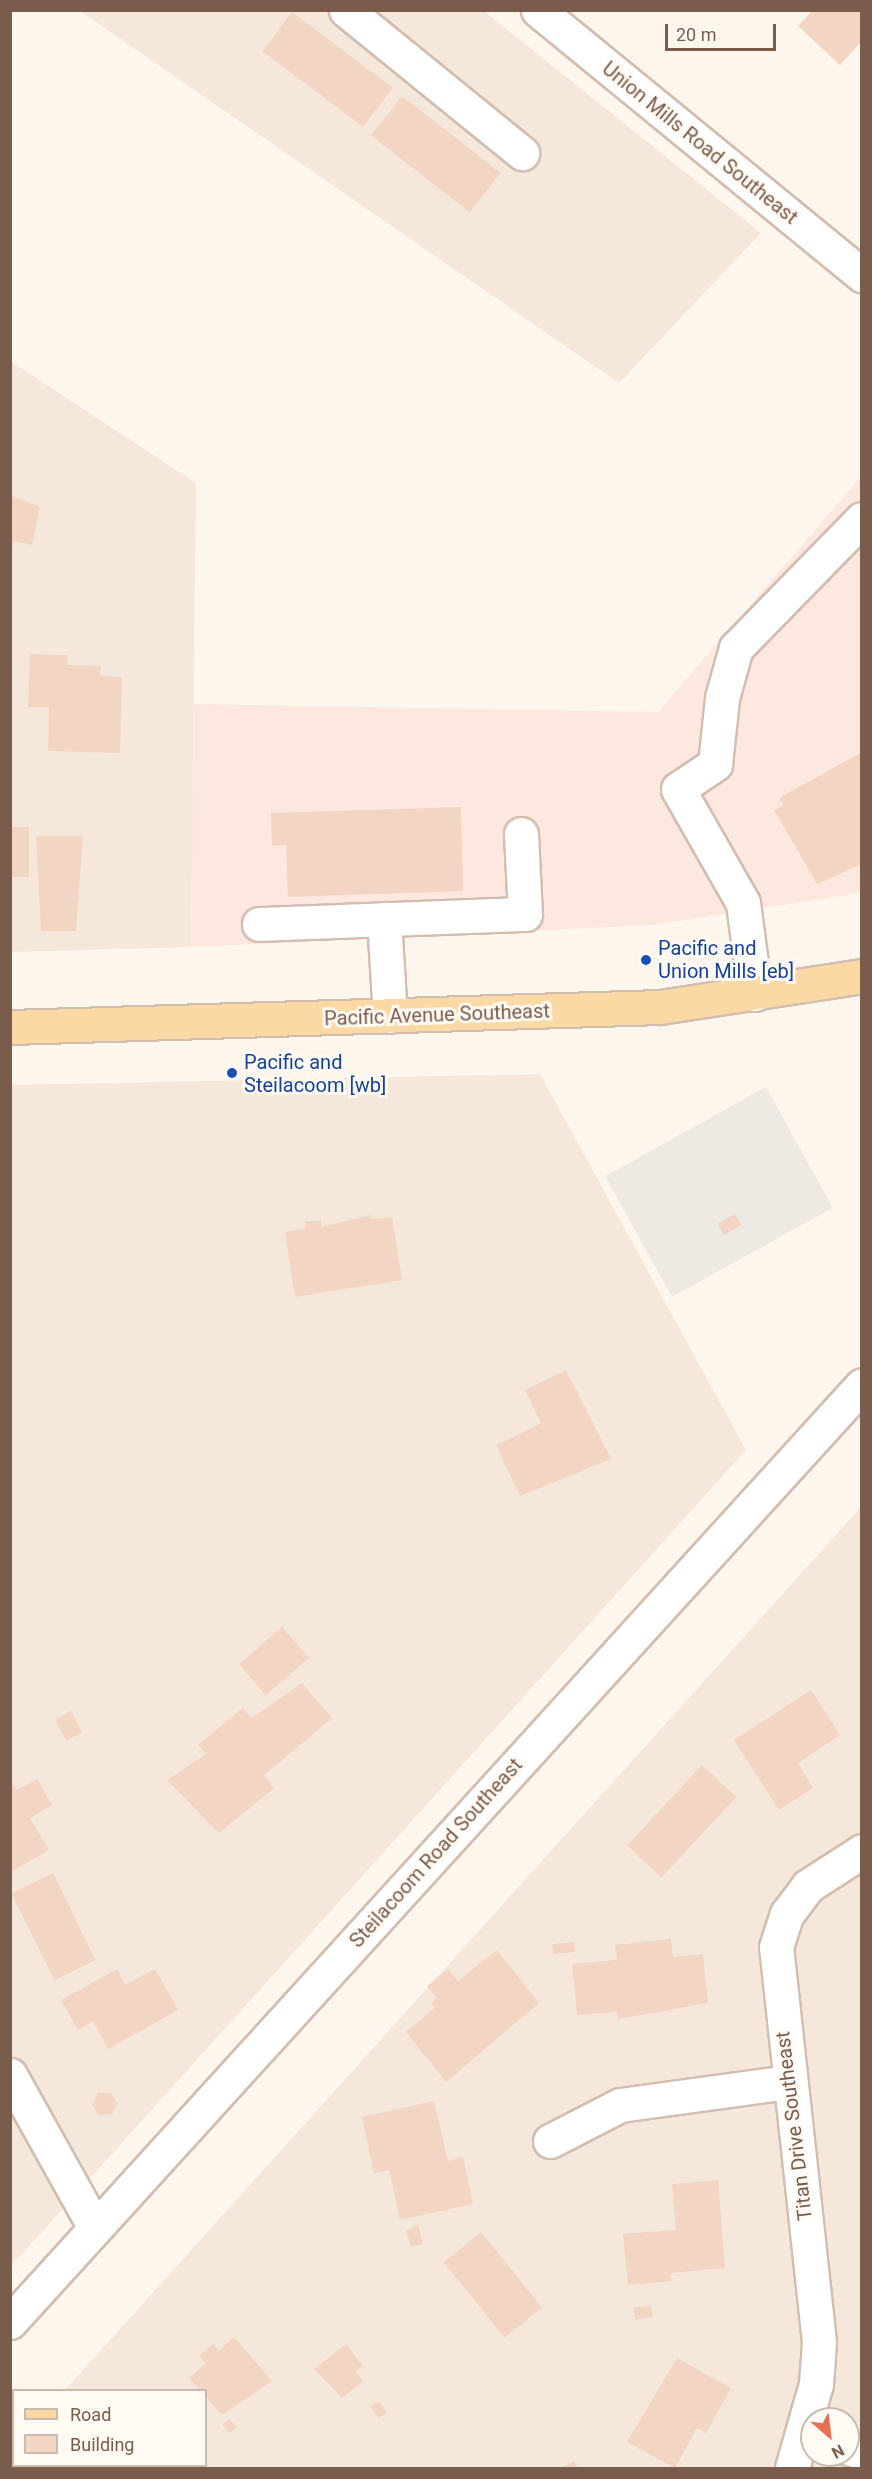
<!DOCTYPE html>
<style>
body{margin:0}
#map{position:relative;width:872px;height:2479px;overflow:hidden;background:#fdf6ec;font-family:Roboto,sans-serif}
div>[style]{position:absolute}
.residential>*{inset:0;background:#f5e8da}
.commercial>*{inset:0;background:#fde8e0}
.industrial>*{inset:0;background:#efe9e4;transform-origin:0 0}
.building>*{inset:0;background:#f3d5c3;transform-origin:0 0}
.roads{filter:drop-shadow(2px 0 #d1beb0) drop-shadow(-2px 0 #d1beb0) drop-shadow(0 2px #d1beb0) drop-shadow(0 -2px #d1beb0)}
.minor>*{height:33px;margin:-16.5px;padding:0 16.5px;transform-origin:16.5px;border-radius:16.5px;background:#fff}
.major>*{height:33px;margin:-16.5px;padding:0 16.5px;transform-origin:16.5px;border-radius:16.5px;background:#fbd9a5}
.dots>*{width:16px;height:16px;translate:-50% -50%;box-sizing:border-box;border:3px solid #fffaf3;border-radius:50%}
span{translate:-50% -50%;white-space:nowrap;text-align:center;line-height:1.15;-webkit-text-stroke:6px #fffaf3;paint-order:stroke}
.street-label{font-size:20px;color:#7a5c4d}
.transit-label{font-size:20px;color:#164399}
.left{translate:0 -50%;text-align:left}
.frame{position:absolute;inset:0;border:12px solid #7a5c4d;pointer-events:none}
.legend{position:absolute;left:12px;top:2389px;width:195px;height:78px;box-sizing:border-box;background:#fffaf3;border:2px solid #cabbb1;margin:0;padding:8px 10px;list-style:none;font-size:18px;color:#7a5c4d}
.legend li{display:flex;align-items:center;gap:12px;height:30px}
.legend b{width:30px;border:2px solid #cabbb1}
.north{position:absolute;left:800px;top:2407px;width:60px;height:60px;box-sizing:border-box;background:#fffaf3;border:2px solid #cabbb1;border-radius:50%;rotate:152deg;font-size:16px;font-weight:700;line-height:24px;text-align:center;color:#7a5c4d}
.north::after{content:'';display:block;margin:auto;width:21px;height:27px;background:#e76f51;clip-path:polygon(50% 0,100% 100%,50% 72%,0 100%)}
.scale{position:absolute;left:665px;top:24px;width:111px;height:27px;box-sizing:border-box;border:3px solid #7a5c4d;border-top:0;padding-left:8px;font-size:18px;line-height:21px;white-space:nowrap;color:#7a5c4d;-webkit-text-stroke:4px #fffaf3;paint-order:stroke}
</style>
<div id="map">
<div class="residential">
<div style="clip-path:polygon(80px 11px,484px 11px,761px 233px,619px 383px)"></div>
<div style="clip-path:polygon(10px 361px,196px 483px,191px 947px,11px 952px)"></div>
<div style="clip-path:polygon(540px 1074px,746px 1450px,11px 2266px,11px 1085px)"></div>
<div style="clip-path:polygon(evenodd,861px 1507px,861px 2468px,11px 2468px,13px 2448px,14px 2466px,206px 2466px,206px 2390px,65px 2390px,861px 1507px,812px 2419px,848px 2419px,848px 2455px,812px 2455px,812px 2419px)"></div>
</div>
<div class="commercial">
<div style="clip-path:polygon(861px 477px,861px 893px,653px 925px,191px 947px,194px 704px,658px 712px)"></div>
</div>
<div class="industrial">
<div style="left:766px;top:1087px;width:138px;height:184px;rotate:61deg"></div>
</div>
<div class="building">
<div style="clip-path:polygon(813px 10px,862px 10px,862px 41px,840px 65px,798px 26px)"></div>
<div style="left:292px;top:12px;width:126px;height:49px;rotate:37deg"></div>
<div style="left:402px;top:96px;width:125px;height:50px;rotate:38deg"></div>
<div style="clip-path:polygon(10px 495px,40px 507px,32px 545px,14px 541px,11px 551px)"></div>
<div style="clip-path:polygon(30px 654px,68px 655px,67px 665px,101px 666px,100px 676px,122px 677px,120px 753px,48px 751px,49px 707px,28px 707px)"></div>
<div style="clip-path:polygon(862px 752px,862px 864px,817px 884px,774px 810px,784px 805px,779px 798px)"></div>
<div style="clip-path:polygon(461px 807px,463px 891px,288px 897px,286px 845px,272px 846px,271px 813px)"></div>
<div style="left:10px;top:827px;width:19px;height:50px"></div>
<div style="clip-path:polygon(36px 836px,83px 836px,76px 931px,41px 931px)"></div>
<div style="left:735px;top:1214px;width:13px;height:20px;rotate:61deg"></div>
<div style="clip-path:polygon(371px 1215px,371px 1219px,392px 1217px,402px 1280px,295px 1297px,285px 1232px,306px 1228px,305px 1222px,321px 1220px,321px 1227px)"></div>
<div style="clip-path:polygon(566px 1370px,611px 1459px,520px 1496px,496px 1445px,541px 1423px,525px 1390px)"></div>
<div style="left:282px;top:1627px;width:41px;height:57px;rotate:49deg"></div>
<div style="clip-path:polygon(302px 1683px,332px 1718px,264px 1775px,274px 1788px,219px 1833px,167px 1780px,206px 1754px,198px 1745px,243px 1708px,252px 1718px)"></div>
<div style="clip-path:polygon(811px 1690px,840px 1735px,798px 1763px,813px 1788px,779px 1810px,734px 1740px)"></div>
<div style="left:71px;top:1711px;width:24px;height:18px;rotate:62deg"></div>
<div style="left:702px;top:1765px;width:47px;height:110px;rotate:43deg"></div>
<div style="clip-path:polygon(37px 1779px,52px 1805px,30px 1818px,49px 1850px,10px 1872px,10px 1780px,17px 1790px)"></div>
<div style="left:53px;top:1873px;width:97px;height:46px;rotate:64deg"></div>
<div style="clip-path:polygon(671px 1939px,673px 1957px,703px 1954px,708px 2003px,618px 2019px,617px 2012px,577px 2015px,572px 1964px,617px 1960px,615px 1945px)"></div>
<div style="left:574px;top:1942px;width:10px;height:22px;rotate:84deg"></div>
<div style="clip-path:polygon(497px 1950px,539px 2003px,446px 2082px,406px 2032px,435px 2008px,431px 2003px,437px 1998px,427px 1986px,448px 1969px,458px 1981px)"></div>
<div style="clip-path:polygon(117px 1969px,125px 1985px,155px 1969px,178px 2010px,108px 2049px,93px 2021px,78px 2030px,61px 2000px)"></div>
<div style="clip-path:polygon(98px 2093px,111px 2093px,118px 2104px,112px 2114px,99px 2115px,92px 2105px)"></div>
<div style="clip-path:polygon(434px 2101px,448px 2161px,463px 2157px,473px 2204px,400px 2220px,389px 2170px,374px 2173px,362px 2117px)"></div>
<div style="clip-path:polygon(718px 2180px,725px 2268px,671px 2273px,671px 2281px,628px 2285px,623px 2234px,676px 2230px,672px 2184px)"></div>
<div style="clip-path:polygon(418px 2224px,423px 2244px,411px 2247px,406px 2231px)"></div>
<div style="left:481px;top:2232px;width:97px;height:48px;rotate:51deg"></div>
<div style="left:651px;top:2305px;width:12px;height:18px;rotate:81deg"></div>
<div style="clip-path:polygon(234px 2337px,272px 2381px,222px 2415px,189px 2378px,206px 2363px,199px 2356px,213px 2344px,219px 2351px)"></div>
<div style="clip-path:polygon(346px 2344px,363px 2366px,356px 2371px,363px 2381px,342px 2398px,314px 2369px)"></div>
<div style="clip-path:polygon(677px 2358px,731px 2388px,706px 2433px,697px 2428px,675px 2468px,627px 2442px)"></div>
<div style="left:379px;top:2401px;width:14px;height:10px;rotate:56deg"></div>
<div style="left:229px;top:2419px;width:11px;height:9px;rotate:49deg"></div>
<div style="clip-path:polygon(574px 2461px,578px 2468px,560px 2468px)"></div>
</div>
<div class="roads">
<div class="minor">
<div style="left:346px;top:10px;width:227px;rotate:39.1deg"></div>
<div style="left:538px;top:10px;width:419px;rotate:39.3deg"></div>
<div style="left:384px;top:919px;width:97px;rotate:86.5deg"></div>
<div style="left:259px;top:924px;width:266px;rotate:-2.2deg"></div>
<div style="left:525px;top:914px;width:80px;rotate:-92.9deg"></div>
<div style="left:755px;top:994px;width:92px;rotate:-97.5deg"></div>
<div style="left:743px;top:903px;width:131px;rotate:-119.7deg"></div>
<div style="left:678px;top:789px;width:45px;rotate:-34deg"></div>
<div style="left:715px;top:764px;width:66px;rotate:-83.9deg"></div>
<div style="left:722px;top:698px;width:52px;rotate:-74.4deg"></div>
<div style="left:736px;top:648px;width:180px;rotate:-45.7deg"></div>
<div style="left:10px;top:2075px;width:175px;rotate:60.9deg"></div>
<div style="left:550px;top:2141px;width:79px;rotate:-27.2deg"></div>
<div style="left:620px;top:2105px;width:171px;rotate:-7.8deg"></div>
<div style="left:10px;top:2322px;width:1266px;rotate:-47.72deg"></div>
<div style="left:848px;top:2448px;width:15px;rotate:16deg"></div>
<div style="left:792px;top:2468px;width:87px;rotate:-74.1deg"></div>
<div style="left:816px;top:2384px;width:42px;rotate:-85.9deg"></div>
<div style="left:819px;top:2342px;width:397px;rotate:-96.2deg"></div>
<div style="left:776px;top:1947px;width:35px;rotate:-72deg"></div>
<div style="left:787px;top:1914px;width:35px;rotate:-53deg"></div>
<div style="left:808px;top:1886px;width:64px;rotate:-32.9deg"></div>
</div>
<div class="major">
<div style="left:10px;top:1027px;width:650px;rotate:-1.76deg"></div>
<div style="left:660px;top:1007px;width:204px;rotate:-8.7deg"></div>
</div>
</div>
<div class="dots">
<div style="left:646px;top:960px;background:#1a4fb4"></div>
<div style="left:232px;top:1073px;background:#1a4fb4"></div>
</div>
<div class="street-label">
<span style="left:700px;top:143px;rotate:39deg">Union Mills Road Southeast</span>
<span style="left:437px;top:1015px;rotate:-2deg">Pacific Avenue Southeast</span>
<span style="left:436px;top:1853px;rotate:-48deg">Steilacoom Road Southeast</span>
<span style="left:794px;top:2126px;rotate:-97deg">Titan Drive Southeast</span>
</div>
<div class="transit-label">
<span class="left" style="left:658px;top:960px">Pacific and<br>Union Mills [eb]</span>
<span class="left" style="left:244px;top:1074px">Pacific and<br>Steilacoom [wb]</span>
</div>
<div class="frame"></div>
<ul class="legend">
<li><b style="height:8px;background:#fbd9a5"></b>Road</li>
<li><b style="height:16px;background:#f3d5c3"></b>Building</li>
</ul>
<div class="north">N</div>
<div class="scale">20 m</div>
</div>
